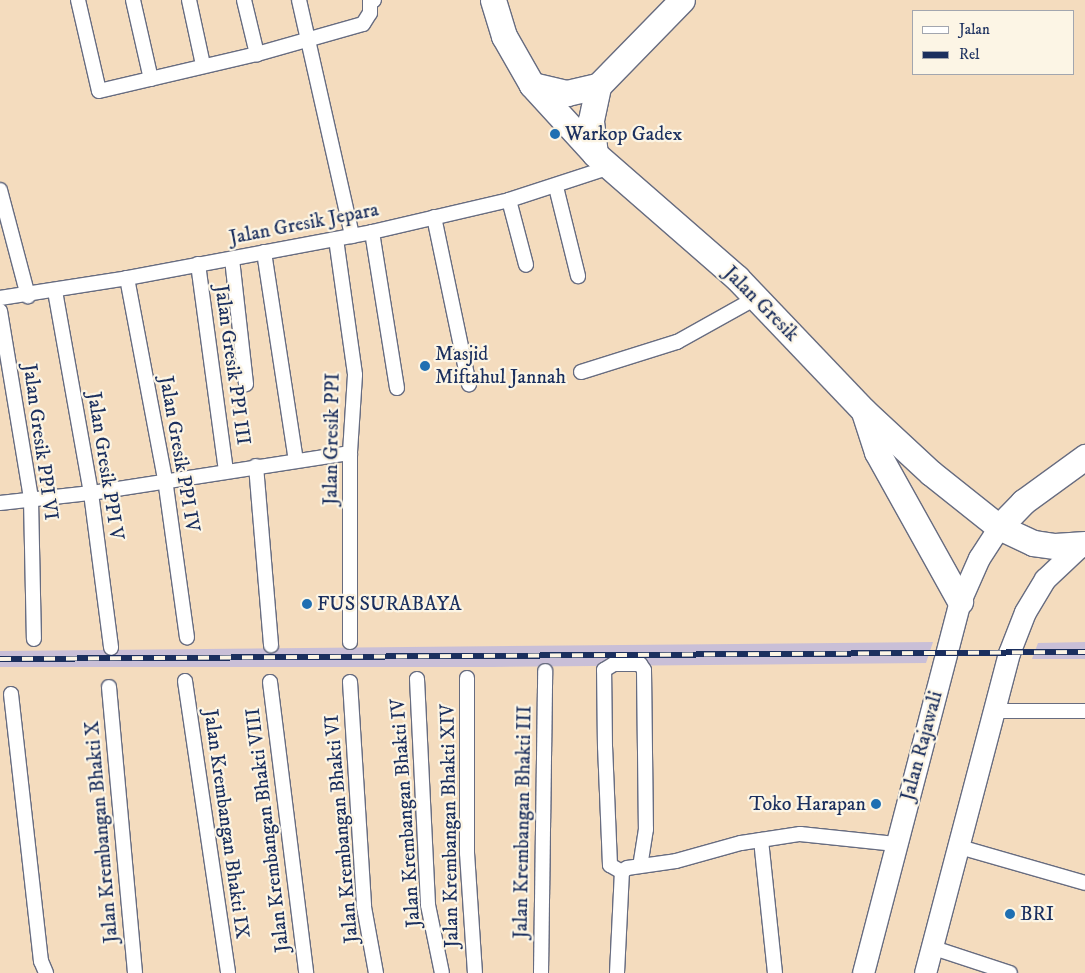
<!DOCTYPE html>
<style>
body{margin:0}
#map{position:relative;width:1085px;height:973px;overflow:hidden;background:#f4dcbe;font-family:"IM FELL DW Pica",serif}
div>[style]{position:absolute}
.industrial>*{inset:0;background:#c9bfd7}
.roads{filter:drop-shadow(1px 0 #676c80) drop-shadow(-1px 0 #676c80) drop-shadow(0 1px #676c80) drop-shadow(0 -1px #676c80)}
.street>*{height:14px;margin:-7px;padding:0 7px;transform-origin:7px;border-radius:7px;background:#fff}
.primary>*{height:21px;margin:-10.5px;padding:0 10.5px;transform-origin:10.5px;border-radius:10.5px;background:#fff}
.highway>*{height:25px;margin:-12.5px;padding:0 12.5px;transform-origin:12.5px;border-radius:12.5px;background:#fff}
.rail>*{height:5.5px;margin-top:-2.75px;transform-origin:0;background:repeating-linear-gradient(90deg,#fcf5e5 0 11px,#1b2f5e 0 22px);box-sizing:border-box;border-block:1px solid #1b2f5e}
.dots>*{width:14px;height:14px;translate:-50% -50%;box-sizing:border-box;border:2px solid #fcf5e5;border-radius:50%}
span{translate:-50% -50%;white-space:nowrap;text-align:center;line-height:1.15;-webkit-text-stroke:4.5px #fcf5e5;paint-order:stroke}
.poi-label{font-size:20px;color:#1b2f5e}
.left{translate:0 -50%;text-align:left}
.right{translate:-100% -50%;text-align:right}
.street-label{font-size:20px;color:#1b2f5e}
.legend{position:absolute;left:912px;top:10px;width:162px;height:65px;box-sizing:border-box;background:#fcf5e5;border:1px solid #a2a6af;margin:0;padding:6px 9px;list-style:none;font-size:15px;color:#1b2f5e}
.legend li{display:flex;align-items:center;gap:10px;height:25px}
.legend b{width:25px;border:1px solid #a2a6af}
</style>
<div id="map">
<div class="industrial">
<div style="clip-path:polygon(933px 642px,926px 663px,493px 667px,0 667px,0 651px)"></div>
<div style="clip-path:polygon(1085px 642px,1085px 659px,1032px 659px,1038px 643px)"></div>
</div>
<div class="roads">
<div class="street">
<div style="left:78px;top:0;width:93px;rotate:77deg"></div>
<div style="left:99px;top:91px;width:162px;rotate:-13.2deg"></div>
<div style="left:257px;top:54px;width:110px;rotate:-15.8deg"></div>
<div style="left:363px;top:24px;width:13px;rotate:-58deg"></div>
<div style="left:370px;top:13px;width:12px;rotate:-90deg"></div>
<div style="left:370px;top:1px;width:4px;rotate:-14deg"></div>
<div style="left:133px;top:0;width:81px;rotate:77.2deg"></div>
<div style="left:189px;top:0;width:66px;rotate:77.8deg"></div>
<div style="left:244px;top:0;width:56px;rotate:76.5deg"></div>
<div style="left:299px;top:0;width:242px;rotate:77.3deg"></div>
<div style="left:556px;top:187px;width:92px;rotate:76.1deg"></div>
<div style="left:0;top:190px;width:110px;rotate:75.2deg"></div>
<div style="left:509px;top:200px;width:67px;rotate:75.3deg"></div>
<div style="left:434px;top:217px;width:171px;rotate:78.2deg"></div>
<div style="left:372px;top:232px;width:158px;rotate:80.9deg"></div>
<div style="left:336px;top:239px;width:137px;rotate:82deg"></div>
<div style="left:355px;top:375px;width:78px;rotate:93.7deg"></div>
<div style="left:350px;top:453px;width:189px;rotate:90deg"></div>
<div style="left:264px;top:252px;width:210px;rotate:81.3deg"></div>
<div style="left:232px;top:259px;width:126px;rotate:83.6deg"></div>
<div style="left:198px;top:264px;width:208px;rotate:82.3deg"></div>
<div style="left:127px;top:278px;width:205px;rotate:79.3deg"></div>
<div style="left:165px;top:479px;width:160px;rotate:82.1deg"></div>
<div style="left:55px;top:291px;width:205px;rotate:79.9deg"></div>
<div style="left:91px;top:493px;width:156px;rotate:82.6deg"></div>
<div style="left:0;top:298px;width:129px;rotate:-8.9deg"></div>
<div style="left:127px;top:278px;width:249px;rotate:-10.6deg"></div>
<div style="left:372px;top:232px;width:141px;rotate:-13.1deg"></div>
<div style="left:509px;top:200px;width:106px;rotate:-18.1deg"></div>
<div style="left:0;top:311px;width:191px;rotate:80.6deg"></div>
<div style="left:31px;top:499px;width:140px;rotate:88.8deg"></div>
<div style="left:581px;top:372px;width:101px;rotate:-17.4deg"></div>
<div style="left:677px;top:342px;width:90px;rotate:-29.1deg"></div>
<div style="left:256px;top:466px;width:180px;rotate:85.2deg"></div>
<div style="left:0;top:503px;width:92px;rotate:-6.3deg"></div>
<div style="left:91px;top:493px;width:262px;rotate:-8.8deg"></div>
<div style="left:467px;top:678px;width:175px;rotate:90deg"></div>
<div style="left:467px;top:853px;width:120px;rotate:86.2deg"></div>
<div style="left:417px;top:679px;width:226px;rotate:87.2deg"></div>
<div style="left:428px;top:905px;width:69px;rotate:78.4deg"></div>
<div style="left:185px;top:681px;width:295px;rotate:81.6deg"></div>
<div style="left:270px;top:682px;width:293px;rotate:82.9deg"></div>
<div style="left:350px;top:682px;width:225px;rotate:86.4deg"></div>
<div style="left:364px;top:907px;width:67px;rotate:79.7deg"></div>
<div style="left:109px;top:687px;width:287px;rotate:84.8deg"></div>
<div style="left:11px;top:694px;width:269px;rotate:83.6deg"></div>
<div style="left:41px;top:961px;width:13px;rotate:67deg"></div>
<div style="left:992px;top:711px;width:93px"></div>
<div style="left:761px;top:840px;width:134px;rotate:84deg"></div>
<div style="left:956px;top:846px;width:134px;rotate:16deg"></div>
<div style="left:622px;top:872px;width:14px;rotate:-150deg"></div>
<div style="left:610px;top:865px;width:118px;rotate:-92.4deg"></div>
<div style="left:605px;top:747px;width:77px;rotate:-90.7deg"></div>
<div style="left:604px;top:670px;width:12px;rotate:-31deg"></div>
<div style="left:614px;top:664px;width:26px"></div>
<div style="left:640px;top:664px;width:7px;rotate:56deg"></div>
<div style="left:644px;top:670px;width:159px;rotate:89.3deg"></div>
<div style="left:646px;top:829px;width:37px;rotate:99deg"></div>
<div style="left:931px;top:947px;width:83px;rotate:18.2deg"></div>
<div style="left:541px;top:973px;width:302px;rotate:-89.2deg"></div>
<div style="left:617px;top:973px;width:101px;rotate:-87.2deg"></div>
<div style="left:622px;top:872px;width:6px;rotate:-39deg"></div>
<div style="left:627px;top:868px;width:49px;rotate:-8.1deg"></div>
<div style="left:676px;top:861px;width:67px;rotate:-15.5deg"></div>
<div style="left:741px;top:843px;width:60px;rotate:-8.7deg"></div>
<div style="left:800px;top:834px;width:96px;rotate:6deg"></div>
</div>
<div class="primary">
<div style="left:863px;top:973px;width:384px;rotate:-75.4deg"></div>
<div style="left:960px;top:601px;width:47px;rotate:-66.2deg"></div>
<div style="left:979px;top:558px;width:37px;rotate:-57deg"></div>
<div style="left:925px;top:973px;width:331px;rotate:-75.3deg"></div>
<div style="left:1009px;top:653px;width:44px;rotate:-68.7deg"></div>
<div style="left:1025px;top:612px;width:39px;rotate:-59deg"></div>
<div style="left:1045px;top:579px;width:50px;rotate:-43.4deg"></div>
</div>
<div class="highway">
<div style="left:493px;top:0;width:38px;rotate:73deg"></div>
<div style="left:504px;top:36px;width:56px;rotate:60.3deg"></div>
<div style="left:532px;top:85px;width:93px;rotate:47.6deg"></div>
<div style="left:595px;top:154px;width:189px;rotate:41.1deg"></div>
<div style="left:737px;top:278px;width:184px;rotate:46.3deg"></div>
<div style="left:864px;top:411px;width:91px;rotate:42.8deg"></div>
<div style="left:931px;top:473px;width:87px;rotate:38.5deg"></div>
<div style="left:999px;top:527px;width:38px;rotate:25deg"></div>
<div style="left:1033px;top:543px;width:22px;rotate:8deg"></div>
<div style="left:1055px;top:546px;width:30px;rotate:-4deg"></div>
<div style="left:532px;top:85px;width:36px;rotate:13deg"></div>
<div style="left:567px;top:93px;width:32px;rotate:-13deg"></div>
<div style="left:595px;top:154px;width:34px;rotate:-97deg"></div>
<div style="left:591px;top:120px;width:35px;rotate:-78deg"></div>
<div style="left:598px;top:86px;width:120px;rotate:-45.7deg"></div>
<div style="left:864px;top:412px;width:42px;rotate:72deg"></div>
<div style="left:877px;top:452px;width:171px;rotate:60.9deg"></div>
<div style="left:999px;top:527px;width:35px;rotate:-46deg"></div>
<div style="left:1023px;top:502px;width:77px;rotate:-36deg"></div>
</div>
</div>
<div class="rail">
<div style="left:0;top:659px;width:1085px;rotate:-0.37deg"></div>
</div>
<div class="dots">
<div style="left:555px;top:134px;background:#1f6fb2"></div>
<div style="left:425px;top:366px;background:#1f6fb2"></div>
<div style="left:307px;top:604px;background:#1f6fb2"></div>
<div style="left:876px;top:804px;background:#1f6fb2"></div>
<div style="left:1010px;top:914px;background:#1f6fb2"></div>
</div>
<div class="poi-label">
<span class="left" style="left:565px;top:134px">Warkop Gadex</span>
<span class="left" style="left:435px;top:366px">Masjid<br>Miftahul Jannah</span>
<span class="left" style="left:317px;top:604px">FUS SURABAYA</span>
<span class="right" style="left:866px;top:804px">Toko Harapan</span>
<span class="left" style="left:1020px;top:914px">BRI</span>
</div>
<div class="street-label">
<span style="left:304px;top:224px;rotate:-11deg">Jalan Gresik Jepara</span>
<span style="left:761px;top:304px;rotate:45deg">Jalan Gresik</span>
<span style="left:232px;top:365px;rotate:82deg">Jalan Gresik PPI III</span>
<span style="left:332px;top:439px;rotate:-89deg">Jalan Gresik PPI</span>
<span style="left:40px;top:442px;rotate:82deg">Jalan Gresik PPI VI</span>
<span style="left:179px;top:454px;rotate:80deg">Jalan Gresik PPI IV</span>
<span style="left:105px;top:466px;rotate:81deg">Jalan Gresik PPI V</span>
<span style="left:922px;top:746px;rotate:-75deg">Jalan Rajawali</span>
<span style="left:406px;top:813px;rotate:-94deg">Jalan Krembangan Bhakti IV</span>
<span style="left:523px;top:822px;rotate:-89deg">Jalan Krembangan Bhakti III</span>
<span style="left:226px;top:824px;rotate:82deg">Jalan Krembangan Bhakti IX</span>
<span style="left:450px;top:826px;rotate:-91deg">Jalan Krembangan Bhakti XIV</span>
<span style="left:342px;top:829px;rotate:-95deg">Jalan Krembangan Bhakti VI</span>
<span style="left:268px;top:830px;rotate:-97deg">Jalan Krembangan Bhakti VIII</span>
<span style="left:102px;top:832px;rotate:-95deg">Jalan Krembangan Bhakti X</span>
</div>
<ul class="legend">
<li><b style="height:6px;background:#fff"></b>Jalan</li>
<li><b style="height:6px;background:#1b2f5e"></b>Rel</li>
</ul>
</div>
